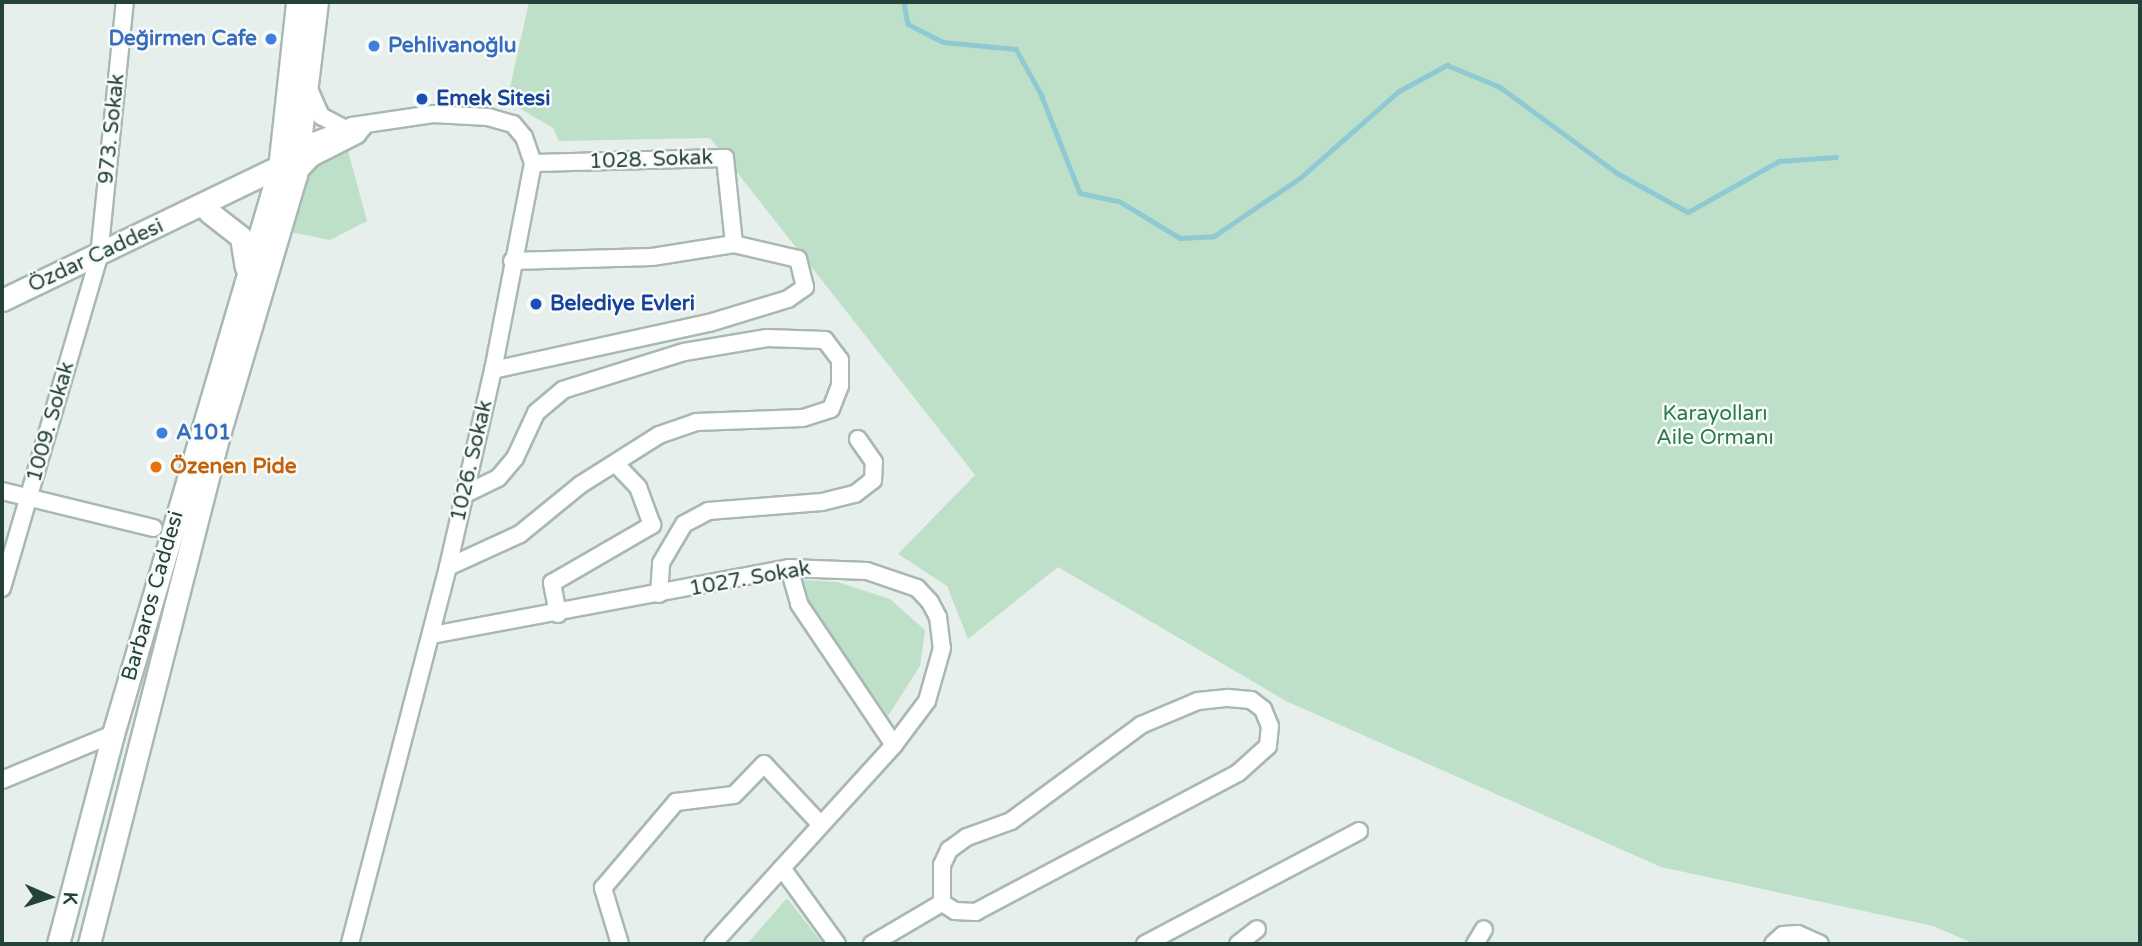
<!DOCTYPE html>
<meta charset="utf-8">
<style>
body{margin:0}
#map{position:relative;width:2142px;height:946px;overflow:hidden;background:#e6efeb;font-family:"Varela Round",sans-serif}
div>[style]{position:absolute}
.green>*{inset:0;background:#bfe0c8}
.stream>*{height:4.5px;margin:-2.25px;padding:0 2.25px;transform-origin:2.25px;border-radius:2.25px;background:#8ec9d4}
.roads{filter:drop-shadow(2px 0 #a8b8b2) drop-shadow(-2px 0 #a8b8b2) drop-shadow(0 2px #a8b8b2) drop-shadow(0 -2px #a8b8b2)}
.street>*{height:16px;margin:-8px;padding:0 8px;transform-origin:8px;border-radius:8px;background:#fff}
.secondary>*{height:21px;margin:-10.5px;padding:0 10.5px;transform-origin:10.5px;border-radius:10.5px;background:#fff}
.dots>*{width:19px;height:19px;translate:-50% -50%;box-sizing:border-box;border:4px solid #f7fbf9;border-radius:50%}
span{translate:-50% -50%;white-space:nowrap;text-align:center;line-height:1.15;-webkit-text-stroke:5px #f7fbf9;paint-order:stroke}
.shop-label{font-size:21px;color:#366cbe;font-weight:700}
.right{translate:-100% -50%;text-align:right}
.left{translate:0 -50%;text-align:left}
.transit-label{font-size:21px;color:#164399;font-weight:700}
.street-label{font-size:21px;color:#24423a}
.park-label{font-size:21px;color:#2d7a4b}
.food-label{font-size:21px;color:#c56008;font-weight:700}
.frame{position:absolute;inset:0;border:4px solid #24423a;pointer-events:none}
.north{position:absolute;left:14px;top:862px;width:70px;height:70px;-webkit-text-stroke:5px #f7fbf9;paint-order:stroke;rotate:93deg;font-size:19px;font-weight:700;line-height:28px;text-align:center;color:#24423a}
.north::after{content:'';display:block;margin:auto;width:24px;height:32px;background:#24423a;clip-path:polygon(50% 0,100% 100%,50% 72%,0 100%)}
</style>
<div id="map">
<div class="green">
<div style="clip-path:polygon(529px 2px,2140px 2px,2140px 944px,1975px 944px,1933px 926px,1661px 867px,1286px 701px,1058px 567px,968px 639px,947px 586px,898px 554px,975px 475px,710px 138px,559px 141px,553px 128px,507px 101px)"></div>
<div style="clip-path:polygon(347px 147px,367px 221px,330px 240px,286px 231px,303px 169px)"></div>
<div style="clip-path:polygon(803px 580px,838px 582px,890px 599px,925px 630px,920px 666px,888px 716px,808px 604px)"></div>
<div style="clip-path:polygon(787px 898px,823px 944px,747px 944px)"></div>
</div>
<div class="stream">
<div style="left:904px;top:2px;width:22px;rotate:80deg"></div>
<div style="left:908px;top:24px;width:39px;rotate:27deg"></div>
<div style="left:943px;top:42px;width:73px;rotate:5.5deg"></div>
<div style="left:1016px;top:49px;width:51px;rotate:60.9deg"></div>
<div style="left:1041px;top:94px;width:106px;rotate:68.5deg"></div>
<div style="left:1080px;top:193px;width:40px;rotate:12deg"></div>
<div style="left:1119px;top:201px;width:71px;rotate:31.2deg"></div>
<div style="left:1180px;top:238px;width:34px;rotate:-3deg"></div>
<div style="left:1214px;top:236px;width:104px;rotate:-34deg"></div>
<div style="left:1300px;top:178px;width:132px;rotate:-41.3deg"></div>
<div style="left:1399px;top:91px;width:55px;rotate:-28.4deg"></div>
<div style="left:1447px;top:65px;width:57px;rotate:22.5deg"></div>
<div style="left:1500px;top:87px;width:145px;rotate:36.3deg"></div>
<div style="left:1617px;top:173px;width:81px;rotate:28.8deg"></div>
<div style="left:1688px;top:212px;width:104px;rotate:-29.3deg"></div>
<div style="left:1779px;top:161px;width:57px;rotate:-4deg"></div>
</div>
<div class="roads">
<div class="street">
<div style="left:309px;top:89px;width:30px;rotate:66deg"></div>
<div style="left:321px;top:116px;width:27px;rotate:28deg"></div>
<div style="left:300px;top:152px;width:13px;rotate:-45deg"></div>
<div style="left:309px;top:143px;width:46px;rotate:-21.6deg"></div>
<div style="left:352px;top:126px;width:82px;rotate:-8.4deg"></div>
<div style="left:433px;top:114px;width:55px;rotate:3.1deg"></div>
<div style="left:488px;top:117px;width:26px;rotate:16deg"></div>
<div style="left:513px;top:124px;width:17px;rotate:50deg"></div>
<div style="left:524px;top:137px;width:28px;rotate:71deg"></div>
<div style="left:533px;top:163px;width:211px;rotate:100.9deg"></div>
<div style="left:493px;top:370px;width:202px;rotate:102.9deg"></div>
<div style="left:448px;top:567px;width:390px;rotate:104.6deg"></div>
<div style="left:533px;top:163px;width:192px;rotate:-1.5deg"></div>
<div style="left:725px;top:158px;width:86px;rotate:84deg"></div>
<div style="left:296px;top:175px;width:23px;rotate:-47deg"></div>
<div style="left:312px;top:158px;width:51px;rotate:-27.1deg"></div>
<div style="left:357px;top:135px;width:13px;rotate:-51deg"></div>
<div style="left:493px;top:370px;width:221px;rotate:-12.3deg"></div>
<div style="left:709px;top:323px;width:83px;rotate:-16.9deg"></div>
<div style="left:788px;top:299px;width:21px;rotate:-35deg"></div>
<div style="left:805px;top:287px;width:29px;rotate:-104deg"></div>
<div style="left:798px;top:259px;width:66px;rotate:-166.8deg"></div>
<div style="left:734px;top:244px;width:83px;rotate:171deg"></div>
<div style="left:652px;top:257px;width:140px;rotate:178.4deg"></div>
<div style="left:2px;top:491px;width:156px;rotate:13.7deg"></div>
<div style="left:448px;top:567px;width:79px;rotate:-24.6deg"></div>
<div style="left:520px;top:534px;width:77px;rotate:-39.2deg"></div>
<div style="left:580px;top:485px;width:93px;rotate:-32.3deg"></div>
<div style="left:659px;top:435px;width:39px;rotate:-19deg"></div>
<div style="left:696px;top:422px;width:107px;rotate:-2.1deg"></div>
<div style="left:803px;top:418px;width:29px;rotate:-18deg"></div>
<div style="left:831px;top:409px;width:25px;rotate:-69deg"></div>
<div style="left:840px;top:386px;width:26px;rotate:-90deg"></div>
<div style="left:840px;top:360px;width:25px;rotate:-127deg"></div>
<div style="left:825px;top:340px;width:58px;rotate:-178deg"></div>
<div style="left:767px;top:338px;width:84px;rotate:170.4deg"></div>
<div style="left:684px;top:352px;width:127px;rotate:162.6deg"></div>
<div style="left:563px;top:390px;width:35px;rotate:140deg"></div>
<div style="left:536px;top:413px;width:50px;rotate:115deg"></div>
<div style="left:515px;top:458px;width:26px;rotate:130deg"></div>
<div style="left:498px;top:478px;width:37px;rotate:154deg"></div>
<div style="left:789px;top:568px;width:37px;rotate:74deg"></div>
<div style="left:799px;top:604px;width:170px;rotate:56deg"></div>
<div style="left:2px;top:588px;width:346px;rotate:-73.7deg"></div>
<div style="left:99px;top:256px;width:255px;rotate:-84.2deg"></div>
<div style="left:659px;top:594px;width:31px;rotate:-86deg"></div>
<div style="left:661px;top:563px;width:45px;rotate:-59.5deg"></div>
<div style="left:684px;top:524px;width:27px;rotate:-28deg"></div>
<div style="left:708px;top:511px;width:114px;rotate:-4.5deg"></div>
<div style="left:822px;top:502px;width:34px;rotate:-14deg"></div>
<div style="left:855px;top:494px;width:23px;rotate:-38deg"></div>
<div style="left:873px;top:480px;width:18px;rotate:-87deg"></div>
<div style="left:874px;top:462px;width:28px;rotate:-125deg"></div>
<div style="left:558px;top:614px;width:32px;rotate:-101deg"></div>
<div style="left:552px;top:583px;width:116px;rotate:-30.1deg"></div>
<div style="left:652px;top:525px;width:40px;rotate:-110.2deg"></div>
<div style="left:638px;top:487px;width:32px;rotate:-134deg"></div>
<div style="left:432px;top:635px;width:363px;rotate:-10.6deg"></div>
<div style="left:789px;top:568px;width:78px;rotate:2.2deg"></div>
<div style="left:867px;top:571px;width:53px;rotate:18.8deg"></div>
<div style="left:917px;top:588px;width:19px;rotate:47deg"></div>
<div style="left:930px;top:602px;width:17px;rotate:62deg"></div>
<div style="left:938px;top:617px;width:31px;rotate:83deg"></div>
<div style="left:942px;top:648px;width:55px;rotate:105.8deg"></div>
<div style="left:927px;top:701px;width:55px;rotate:126.9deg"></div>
<div style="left:894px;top:745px;width:269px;rotate:132.3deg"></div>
<div style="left:1228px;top:698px;width:23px;rotate:5deg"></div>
<div style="left:1251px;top:700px;width:15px;rotate:37deg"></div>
<div style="left:1263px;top:709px;width:18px;rotate:68deg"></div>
<div style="left:1270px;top:726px;width:20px;rotate:96deg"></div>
<div style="left:1268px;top:746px;width:40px;rotate:138deg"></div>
<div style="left:1238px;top:773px;width:297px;rotate:152.1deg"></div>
<div style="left:976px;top:912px;width:21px;rotate:-177deg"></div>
<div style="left:955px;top:911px;width:15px;rotate:-148deg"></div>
<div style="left:942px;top:903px;width:38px;rotate:-90deg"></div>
<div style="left:942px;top:865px;width:17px;rotate:-65deg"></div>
<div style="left:949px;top:850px;width:22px;rotate:-36deg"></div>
<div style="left:967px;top:837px;width:47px;rotate:-20deg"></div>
<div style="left:1011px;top:821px;width:162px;rotate:-36.4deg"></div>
<div style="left:1141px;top:725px;width:62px;rotate:-22.8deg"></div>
<div style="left:1198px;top:701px;width:30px;rotate:-6deg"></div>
<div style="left:2px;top:780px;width:120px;rotate:-22.5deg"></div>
<div style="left:782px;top:868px;width:94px;rotate:54.1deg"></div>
<div style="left:620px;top:944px;width:59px;rotate:-106.9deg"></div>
<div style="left:603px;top:888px;width:113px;rotate:-49.7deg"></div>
<div style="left:676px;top:802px;width:58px;rotate:-6.9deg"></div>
<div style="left:734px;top:795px;width:43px;rotate:-45.9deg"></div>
<div style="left:764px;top:764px;width:83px;rotate:46.9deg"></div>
<div style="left:872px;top:944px;width:81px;rotate:-30.4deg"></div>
<div style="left:1145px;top:944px;width:242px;rotate:-27.8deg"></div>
<div style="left:1238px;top:944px;width:24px;rotate:-38deg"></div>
<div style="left:1475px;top:944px;width:17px;rotate:-59deg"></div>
<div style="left:1773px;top:944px;width:13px;rotate:-42deg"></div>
<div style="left:1783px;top:935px;width:15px;rotate:-4deg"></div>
<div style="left:1798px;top:934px;width:24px;rotate:24deg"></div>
</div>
<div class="secondary">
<div style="left:209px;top:212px;width:41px;rotate:38deg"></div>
<div style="left:241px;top:237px;width:30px;rotate:81deg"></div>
<div style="left:2px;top:300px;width:314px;rotate:-25.7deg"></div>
<div style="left:58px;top:944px;width:217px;rotate:-75.3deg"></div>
<div style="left:113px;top:734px;width:589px;rotate:-73.63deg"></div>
<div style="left:279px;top:169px;width:168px;rotate:-83.8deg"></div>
<div style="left:89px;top:944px;width:522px;rotate:-75.7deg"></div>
<div style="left:218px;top:438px;width:274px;rotate:-73.5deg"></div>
<div style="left:296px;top:175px;width:174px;rotate:-83.1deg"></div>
</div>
</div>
<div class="dots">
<div style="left:271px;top:39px;background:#3f7fe0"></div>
<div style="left:374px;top:46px;background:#3f7fe0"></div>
<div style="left:422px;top:99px;background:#1a4fb4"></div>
<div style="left:536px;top:304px;background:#1a4fb4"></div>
<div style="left:162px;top:433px;background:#3f7fe0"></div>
<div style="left:156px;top:467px;background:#e8710a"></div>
</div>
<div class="shop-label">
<span class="right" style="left:257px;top:39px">Değirmen Cafe</span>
<span class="left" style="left:388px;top:46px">Pehlivanoğlu</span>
<span class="left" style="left:176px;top:433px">A101</span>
</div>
<div class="transit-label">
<span class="left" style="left:436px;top:99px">Emek Sitesi</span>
<span class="left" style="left:550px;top:304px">Belediye Evleri</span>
</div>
<div class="street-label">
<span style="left:112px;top:129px;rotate:-84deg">973. Sokak</span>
<span style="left:651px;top:160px;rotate:-2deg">1028. Sokak</span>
<span style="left:96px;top:256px;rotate:-25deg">Özdar Caddesi</span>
<span style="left:51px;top:422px;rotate:-74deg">1009. Sokak</span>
<span style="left:472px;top:461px;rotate:-77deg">1026. Sokak</span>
<span style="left:750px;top:579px;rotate:-10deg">1027. Sokak</span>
<span style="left:153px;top:596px;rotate:-74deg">Barbaros Caddesi</span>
</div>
<div class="park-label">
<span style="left:1715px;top:426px">Karayolları<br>Aile Ormanı</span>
</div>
<div class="food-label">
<span class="left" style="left:170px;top:467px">Özenen Pide</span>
</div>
<div class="frame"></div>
<div class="north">K</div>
</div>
